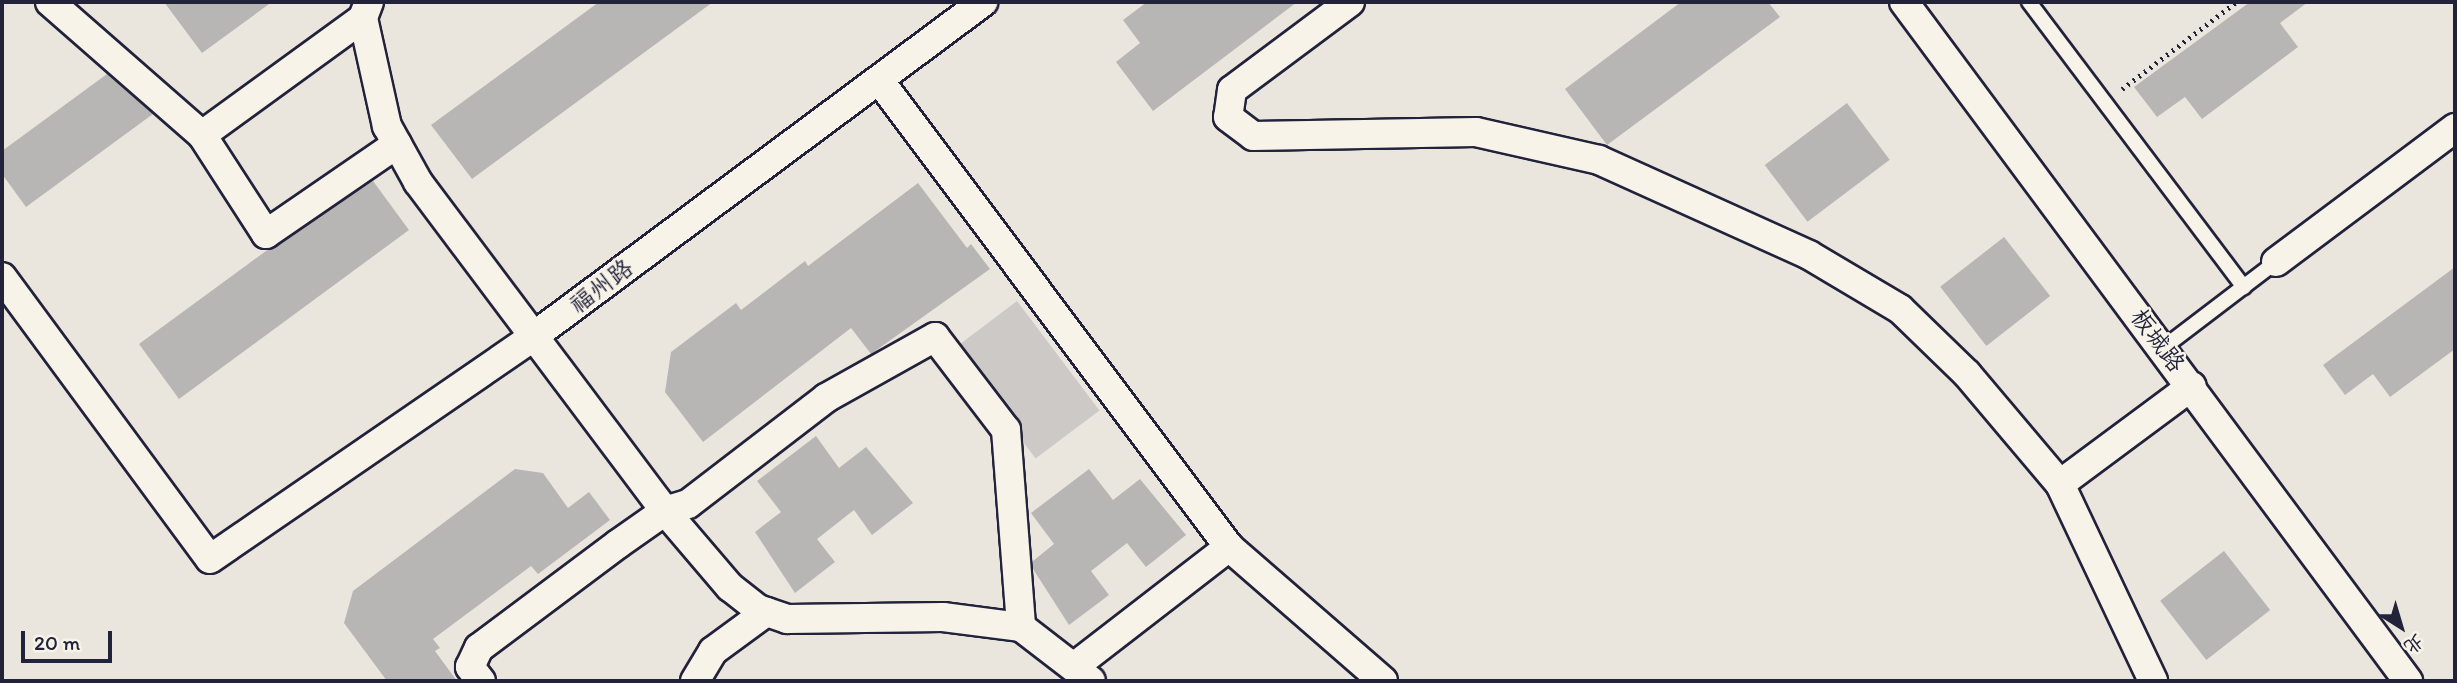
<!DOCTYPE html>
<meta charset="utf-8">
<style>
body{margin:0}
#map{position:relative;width:2457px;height:683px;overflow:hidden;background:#eae6de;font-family:Itim,"LXGW WenKai TC",sans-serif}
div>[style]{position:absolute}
.green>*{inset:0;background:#cdc9c6;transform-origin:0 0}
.building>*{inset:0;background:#b8b6b5;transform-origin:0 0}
.path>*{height:4.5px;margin-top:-2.25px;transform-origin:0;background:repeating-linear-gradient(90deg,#22223b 0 2px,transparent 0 7px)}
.roads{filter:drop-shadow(2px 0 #22223b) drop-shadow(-2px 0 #22223b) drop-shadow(0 2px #22223b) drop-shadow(0 -2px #22223b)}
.service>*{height:14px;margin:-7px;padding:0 7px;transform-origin:7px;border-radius:7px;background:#f7f3e8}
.minor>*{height:28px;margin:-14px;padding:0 14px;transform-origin:14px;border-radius:14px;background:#f7f3e8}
span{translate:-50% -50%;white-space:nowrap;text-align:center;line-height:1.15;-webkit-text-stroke:5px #f7f3e8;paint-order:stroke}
.street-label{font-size:24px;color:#22223b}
.frame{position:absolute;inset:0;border:4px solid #22223b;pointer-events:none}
.north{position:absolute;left:2366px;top:592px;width:70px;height:70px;-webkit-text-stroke:5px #f7f3e8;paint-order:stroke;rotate:143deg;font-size:19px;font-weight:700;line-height:28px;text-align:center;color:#22223b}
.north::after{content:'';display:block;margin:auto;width:24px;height:32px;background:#22223b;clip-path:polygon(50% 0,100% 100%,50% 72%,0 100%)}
.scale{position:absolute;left:21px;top:631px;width:91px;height:32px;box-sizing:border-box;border:4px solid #22223b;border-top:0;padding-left:9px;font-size:21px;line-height:24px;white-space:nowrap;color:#22223b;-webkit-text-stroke:5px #f7f3e8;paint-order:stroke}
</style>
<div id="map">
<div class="green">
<div style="left:1017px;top:301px;width:137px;height:80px;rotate:53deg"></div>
</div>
<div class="building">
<div style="clip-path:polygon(164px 2px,272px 2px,202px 53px)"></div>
<div style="clip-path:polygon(599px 2px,713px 2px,472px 179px,431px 125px)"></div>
<div style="clip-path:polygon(1147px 2px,1297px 2px,1153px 111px,1116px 62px,1140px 43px,1123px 20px)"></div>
<div style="clip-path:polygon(1681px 2px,1768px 2px,1780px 17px,1607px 145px,1565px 89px)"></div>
<div style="clip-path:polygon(2250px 2px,2308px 2px,2280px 23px,2298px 47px,2202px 119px,2185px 97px,2157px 117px,2134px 87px)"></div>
<div style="clip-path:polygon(107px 74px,153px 114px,26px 207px,2px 174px,2px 151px)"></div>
<div style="left:1847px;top:103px;width:71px;height:103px;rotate:53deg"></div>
<div style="clip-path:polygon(373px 181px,409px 230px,179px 399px,139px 344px,266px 251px)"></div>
<div style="clip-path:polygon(918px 183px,967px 248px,971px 244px,990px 269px,871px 354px,851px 328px,703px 442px,665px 392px,671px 352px,736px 303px,741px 310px,805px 261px,808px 266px)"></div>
<div style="left:2004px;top:237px;width:75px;height:81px;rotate:52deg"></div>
<div style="clip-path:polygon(2455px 267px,2455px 349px,2390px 397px,2373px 374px,2345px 395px,2323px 365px)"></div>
<div style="clip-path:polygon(816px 436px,839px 468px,866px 447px,913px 503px,872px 535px,854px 510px,817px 539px,835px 562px,795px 593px,755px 532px,781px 512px,757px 481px)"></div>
<div style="clip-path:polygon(515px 469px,543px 473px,568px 508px,589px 492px,610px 520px,538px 574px,531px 566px,433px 639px,440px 648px,435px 651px,457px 681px,387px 681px,344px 623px,353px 591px)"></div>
<div style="clip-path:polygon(1089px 469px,1113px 500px,1140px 479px,1186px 535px,1146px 567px,1127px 543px,1091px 571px,1109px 595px,1069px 625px,1033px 569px,1033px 561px,1054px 544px,1031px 513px)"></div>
<div style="left:2224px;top:551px;width:75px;height:81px;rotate:52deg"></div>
</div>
<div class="path">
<div style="left:2122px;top:89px;width:143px;rotate:-37.3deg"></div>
</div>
<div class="roads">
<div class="service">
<div style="left:2029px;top:2px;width:357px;rotate:53deg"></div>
<div style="left:2163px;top:348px;width:142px;rotate:-37.3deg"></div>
</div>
<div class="minor">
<div style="left:50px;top:2px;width:202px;rotate:41.2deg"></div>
<div style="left:202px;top:135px;width:199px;rotate:-36deg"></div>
<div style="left:369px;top:2px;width:17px;rotate:111deg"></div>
<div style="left:363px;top:18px;width:111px;rotate:77.5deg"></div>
<div style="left:387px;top:126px;width:64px;rotate:61deg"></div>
<div style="left:418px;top:182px;width:411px;rotate:53.1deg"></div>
<div style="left:665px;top:511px;width:100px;rotate:49.5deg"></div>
<div style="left:730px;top:587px;width:36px;rotate:38deg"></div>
<div style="left:758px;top:609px;width:31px;rotate:19deg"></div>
<div style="left:787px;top:619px;width:156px;rotate:-0.7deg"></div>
<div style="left:943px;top:617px;width:79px;rotate:7.3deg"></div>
<div style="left:1021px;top:627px;width:88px;rotate:37.6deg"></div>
<div style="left:1350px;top:2px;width:147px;rotate:143.3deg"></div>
<div style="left:1232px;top:90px;width:27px;rotate:98deg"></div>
<div style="left:1228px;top:117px;width:31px;rotate:37deg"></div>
<div style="left:1253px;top:136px;width:223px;rotate:-1deg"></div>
<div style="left:1476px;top:132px;width:126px;rotate:12.8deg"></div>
<div style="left:1599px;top:160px;width:230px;rotate:24.3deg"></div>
<div style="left:1809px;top:255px;width:106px;rotate:30.7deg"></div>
<div style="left:1900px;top:309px;width:93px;rotate:44.1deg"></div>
<div style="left:1967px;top:374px;width:144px;rotate:49.8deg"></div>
<div style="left:2060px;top:484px;width:218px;rotate:64.7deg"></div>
<div style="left:1904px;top:2px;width:846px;rotate:53.41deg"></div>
<div style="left:879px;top:80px;width:584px;rotate:53.15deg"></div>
<div style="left:202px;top:135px;width:118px;rotate:57.1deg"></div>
<div style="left:266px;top:234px;width:159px;rotate:-34.5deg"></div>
<div style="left:2276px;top:262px;width:224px;rotate:-36.8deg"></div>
<div style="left:2px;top:277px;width:350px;rotate:53.6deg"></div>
<div style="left:210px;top:559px;width:393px;rotate:-34.5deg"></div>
<div style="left:534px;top:336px;width:560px;rotate:-36.64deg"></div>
<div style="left:2060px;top:484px;width:164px;rotate:-36.6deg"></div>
<div style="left:1075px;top:666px;width:195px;rotate:-37.7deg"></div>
<div style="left:1229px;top:547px;width:204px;rotate:41deg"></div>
<div style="left:481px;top:681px;width:18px;rotate:-128deg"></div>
<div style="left:470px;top:667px;width:21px;rotate:-65deg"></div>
<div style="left:479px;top:648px;width:174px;rotate:-36.8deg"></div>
<div style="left:618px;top:544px;width:57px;rotate:-35.1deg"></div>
<div style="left:665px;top:511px;width:24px;rotate:-17deg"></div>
<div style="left:688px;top:504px;width:174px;rotate:-37.5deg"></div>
<div style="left:826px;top:398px;width:125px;rotate:-29.2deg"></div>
<div style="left:935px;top:337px;width:117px;rotate:52.6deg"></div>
<div style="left:1006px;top:430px;width:198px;rotate:85.6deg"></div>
<div style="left:695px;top:681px;width:35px;rotate:-59deg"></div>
<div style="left:713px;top:651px;width:66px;rotate:-36.3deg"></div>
</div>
</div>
<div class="street-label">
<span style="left:601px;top:286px;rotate:-37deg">福州路</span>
<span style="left:2158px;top:340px;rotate:53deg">板城路</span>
</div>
<div class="frame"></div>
<div class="north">北</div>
<div class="scale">20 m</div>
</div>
